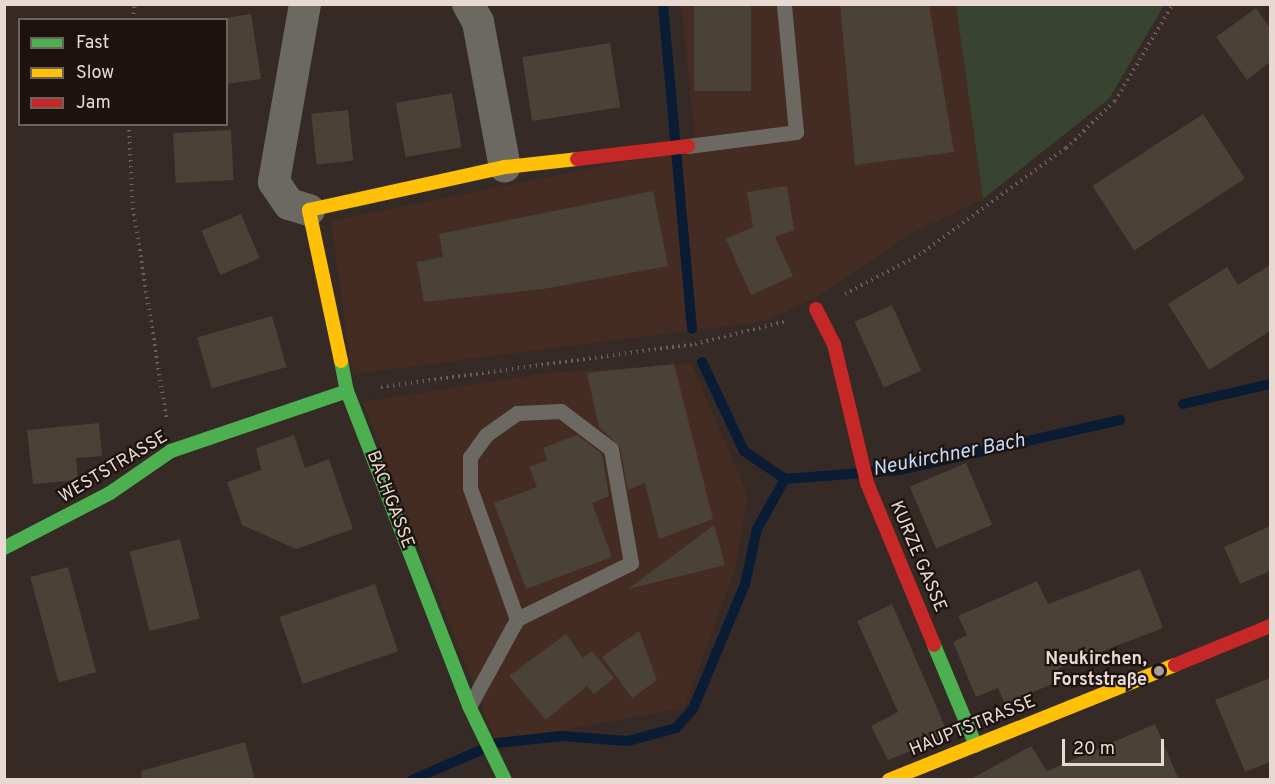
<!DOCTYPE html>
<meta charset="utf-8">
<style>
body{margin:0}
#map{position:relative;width:1275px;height:784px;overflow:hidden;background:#352a25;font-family:Overpass,sans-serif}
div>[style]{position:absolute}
.built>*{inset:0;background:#452c22}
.green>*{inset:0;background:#384430}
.stream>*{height:10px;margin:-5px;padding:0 5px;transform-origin:5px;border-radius:5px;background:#091c34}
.building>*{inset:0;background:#4a4137;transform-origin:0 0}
.path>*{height:4px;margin-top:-2px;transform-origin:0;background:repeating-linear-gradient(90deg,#67615d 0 1.5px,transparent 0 6px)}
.lane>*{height:15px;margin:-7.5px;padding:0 7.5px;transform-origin:7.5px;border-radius:7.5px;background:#6c6962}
.street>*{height:32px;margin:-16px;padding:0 16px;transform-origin:16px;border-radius:16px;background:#6c6962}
.fast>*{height:14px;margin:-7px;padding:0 7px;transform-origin:7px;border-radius:7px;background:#4caf50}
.slow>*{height:14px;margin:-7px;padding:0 7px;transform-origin:7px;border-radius:7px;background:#ffc107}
.jam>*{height:14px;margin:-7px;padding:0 7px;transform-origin:7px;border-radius:7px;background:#c62828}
.dots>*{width:16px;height:16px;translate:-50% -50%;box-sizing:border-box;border:3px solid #1c130f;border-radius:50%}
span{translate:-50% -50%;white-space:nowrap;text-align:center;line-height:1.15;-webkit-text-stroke:4.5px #1c130f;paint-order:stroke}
.street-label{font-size:18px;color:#e8d9d3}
.poi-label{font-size:18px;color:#e8d9d3;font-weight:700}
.right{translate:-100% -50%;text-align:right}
.water-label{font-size:20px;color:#c1dbfc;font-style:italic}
.frame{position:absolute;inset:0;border:6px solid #e8d9d3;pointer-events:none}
.legend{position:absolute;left:18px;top:18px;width:210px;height:108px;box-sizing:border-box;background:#1c130f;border:2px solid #6e625d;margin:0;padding:8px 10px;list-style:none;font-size:18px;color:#e8d9d3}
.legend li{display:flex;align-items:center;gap:12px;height:30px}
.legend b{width:30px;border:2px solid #6e625d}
.scale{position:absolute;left:1062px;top:739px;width:102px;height:27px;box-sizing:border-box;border:3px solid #e8d9d3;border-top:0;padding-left:8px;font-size:18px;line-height:21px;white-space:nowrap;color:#e8d9d3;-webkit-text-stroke:4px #1c130f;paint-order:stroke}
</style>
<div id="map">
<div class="built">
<div style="clip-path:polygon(681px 5px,956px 5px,983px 199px,908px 235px,819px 296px,766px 321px,352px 374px,331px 221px,696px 147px)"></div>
<div style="clip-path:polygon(691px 364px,748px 495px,735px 570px,684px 708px,496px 742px,363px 402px,547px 373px)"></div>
</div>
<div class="green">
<div style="clip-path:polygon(956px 5px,956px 4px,1164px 5px,1109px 99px,983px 199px)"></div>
</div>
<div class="stream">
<div style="left:663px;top:4px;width:326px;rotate:84.9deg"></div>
<div style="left:702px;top:362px;width:98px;rotate:64.7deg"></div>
<div style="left:744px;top:451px;width:50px;rotate:34.3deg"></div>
<div style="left:1183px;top:404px;width:89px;rotate:-12.9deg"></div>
<div style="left:412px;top:780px;width:93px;rotate:-23.5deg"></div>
<div style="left:497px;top:743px;width:65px;rotate:-6.1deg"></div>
<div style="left:562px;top:736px;width:66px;rotate:4.3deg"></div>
<div style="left:628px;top:741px;width:50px;rotate:-15.2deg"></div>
<div style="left:676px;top:728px;width:25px;rotate:-48deg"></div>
<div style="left:693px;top:709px;width:135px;rotate:-67.4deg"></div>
<div style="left:745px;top:584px;width:56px;rotate:-77.7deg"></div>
<div style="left:757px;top:529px;width:57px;rotate:-60.8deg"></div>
<div style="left:785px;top:479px;width:115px;rotate:-4.5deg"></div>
<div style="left:900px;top:470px;width:226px;rotate:-12.8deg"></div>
</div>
<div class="building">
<div style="left:694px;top:4px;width:57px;height:87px"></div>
<div style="clip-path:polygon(840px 4px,929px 4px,954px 152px,855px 165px)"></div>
<div style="clip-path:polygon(1256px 8px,1270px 28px,1270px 62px,1247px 80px,1216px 37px)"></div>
<div style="clip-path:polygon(251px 14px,261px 79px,226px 84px,226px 18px)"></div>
<div style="left:610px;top:43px;width:65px;height:89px;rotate:81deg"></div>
<div style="left:452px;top:93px;width:55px;height:57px;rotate:80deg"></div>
<div style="left:348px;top:110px;width:51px;height:37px;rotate:84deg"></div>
<div style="left:1203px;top:114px;width:77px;height:132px;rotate:57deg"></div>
<div style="left:231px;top:130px;width:50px;height:58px;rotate:87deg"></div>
<div style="clip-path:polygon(787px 186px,794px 230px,775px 237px,793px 276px,751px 295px,726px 239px,753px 227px,747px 192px)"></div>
<div style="clip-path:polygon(653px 191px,668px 266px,543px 289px,424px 302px,417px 262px,443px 257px,439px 234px)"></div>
<div style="left:241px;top:214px;width:48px;height:43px;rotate:67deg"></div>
<div style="clip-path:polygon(1270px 265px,1270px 331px,1209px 370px,1168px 304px,1227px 267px,1238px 285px)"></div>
<div style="left:892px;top:305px;width:72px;height:41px;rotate:66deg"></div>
<div style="left:272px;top:316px;width:53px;height:78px;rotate:74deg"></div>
<div style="clip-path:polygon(674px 364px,713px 519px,659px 539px,645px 483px,628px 490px,620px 447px,599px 427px,587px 373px)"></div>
<div style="clip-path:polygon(99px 423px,102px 456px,76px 458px,78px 480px,33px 484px,27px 430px)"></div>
<div style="clip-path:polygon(294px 435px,305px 468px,329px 459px,353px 529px,296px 549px,242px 525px,227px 482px,261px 470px,256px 448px)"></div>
<div style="clip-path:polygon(577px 435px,602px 454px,609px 496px,592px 503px,612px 557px,526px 589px,494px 503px,537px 487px,529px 467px,547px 460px,543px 448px)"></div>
<div style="left:966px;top:463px;width:67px;height:61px;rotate:67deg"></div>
<div style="clip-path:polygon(714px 525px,725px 565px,628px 589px)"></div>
<div style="clip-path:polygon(1270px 526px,1270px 571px,1240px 584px,1224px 547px)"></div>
<div style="left:180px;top:539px;width:82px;height:52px;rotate:76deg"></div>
<div style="left:68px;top:567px;width:109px;height:39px;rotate:75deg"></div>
<div style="clip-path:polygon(1140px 569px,1163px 628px,1059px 668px,1064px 679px,1005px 704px,998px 688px,976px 697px,953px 642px,967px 635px,958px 616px,1037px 581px,1048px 604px)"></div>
<div style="left:375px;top:584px;width:71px;height:101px;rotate:71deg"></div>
<div style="clip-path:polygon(892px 604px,949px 736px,888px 760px,871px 726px,898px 712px,857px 621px)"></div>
<div style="clip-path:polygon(639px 631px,657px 680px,632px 698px,602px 657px)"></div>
<div style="clip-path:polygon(566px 634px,583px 658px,592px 651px,614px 678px,594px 694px,587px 686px,546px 720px,509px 676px)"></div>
<div style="clip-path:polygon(1270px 678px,1270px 762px,1245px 772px,1215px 700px)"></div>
<div style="clip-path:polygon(1155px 724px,1179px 780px,969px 780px,1031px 746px,1047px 771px)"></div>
<div style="clip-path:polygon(245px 742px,255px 780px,142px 780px,141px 771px)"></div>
</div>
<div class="path">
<div style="left:133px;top:20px;width:16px;rotate:-83deg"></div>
<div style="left:129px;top:124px;width:84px;rotate:87.3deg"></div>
<div style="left:133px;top:208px;width:212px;rotate:81deg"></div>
<div style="left:845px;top:294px;width:84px;rotate:-27.8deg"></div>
<div style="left:919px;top:255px;width:182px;rotate:-36.1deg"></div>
<div style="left:1066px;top:148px;width:68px;rotate:-43.8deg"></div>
<div style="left:1115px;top:101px;width:113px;rotate:-59.1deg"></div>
<div style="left:381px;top:387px;width:317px;rotate:-7.8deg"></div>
<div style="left:695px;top:344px;width:95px;rotate:-14deg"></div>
</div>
<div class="lane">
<div style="left:688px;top:146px;width:109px;rotate:-7.4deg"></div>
<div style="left:796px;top:132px;width:129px;rotate:-95.4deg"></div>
<div style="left:470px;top:705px;width:98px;rotate:-61.3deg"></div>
<div style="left:517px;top:619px;width:127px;rotate:-26.2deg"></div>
<div style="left:631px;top:563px;width:116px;rotate:-100deg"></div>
<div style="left:611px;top:449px;width:63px;rotate:-142.8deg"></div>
<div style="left:561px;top:411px;width:44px;rotate:177.4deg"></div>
<div style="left:517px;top:413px;width:38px;rotate:145deg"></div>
<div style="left:486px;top:435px;width:27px;rotate:126deg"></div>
<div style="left:470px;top:457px;width:31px;rotate:90deg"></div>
<div style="left:470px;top:488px;width:139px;rotate:70.3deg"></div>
</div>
<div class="street">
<div style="left:305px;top:4px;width:181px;rotate:99.9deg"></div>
<div style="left:274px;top:182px;width:27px;rotate:56deg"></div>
<div style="left:289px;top:204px;width:21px;rotate:17deg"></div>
<div style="left:468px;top:4px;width:21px;rotate:61deg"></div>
<div style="left:478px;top:22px;width:147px;rotate:79.5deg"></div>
</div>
<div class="fast">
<div style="left:341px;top:361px;width:31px;rotate:79deg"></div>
<div style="left:347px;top:391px;width:338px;rotate:68.8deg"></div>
<div style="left:469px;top:706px;width:82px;rotate:64.1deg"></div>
<div style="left:4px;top:548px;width:119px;rotate:-27.4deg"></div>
<div style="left:110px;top:493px;width:74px;rotate:-34.5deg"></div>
<div style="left:171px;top:451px;width:186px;rotate:-18.8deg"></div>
<div style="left:934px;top:645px;width:109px;rotate:67.4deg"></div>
</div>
<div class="slow">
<div style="left:341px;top:361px;width:154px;rotate:-102deg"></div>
<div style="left:309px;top:210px;width:201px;rotate:-12.4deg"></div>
<div style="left:505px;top:167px;width:72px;rotate:-6.3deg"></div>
<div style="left:889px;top:780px;width:308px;rotate:-21.9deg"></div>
</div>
<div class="jam">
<div style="left:577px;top:159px;width:112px;rotate:-6.7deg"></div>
<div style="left:816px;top:309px;width:39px;rotate:63deg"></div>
<div style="left:834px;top:344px;width:143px;rotate:76.6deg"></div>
<div style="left:867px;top:483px;width:175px;rotate:67.5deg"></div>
<div style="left:1175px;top:665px;width:103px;rotate:-22.3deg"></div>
</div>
<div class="dots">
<div style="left:1159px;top:671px;background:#a99c96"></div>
</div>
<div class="street-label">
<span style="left:114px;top:468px;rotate:-31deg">WESTSTRASSE</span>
<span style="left:389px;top:500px;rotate:69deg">BACHGASSE</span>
<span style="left:917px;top:557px;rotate:67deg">KURZE GASSE</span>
<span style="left:973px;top:727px;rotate:-22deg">HAUPTSTRASSE</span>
</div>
<div class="poi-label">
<span class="right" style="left:1147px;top:671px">Neukirchen,<br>Forststraße</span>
</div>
<div class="water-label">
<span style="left:949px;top:456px;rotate:-11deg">Neukirchner Bach</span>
</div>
<div class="frame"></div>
<ul class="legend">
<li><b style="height:8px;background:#4caf50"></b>Fast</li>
<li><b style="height:8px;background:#ffc107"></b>Slow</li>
<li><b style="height:8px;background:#c62828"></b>Jam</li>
</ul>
<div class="scale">20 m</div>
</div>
